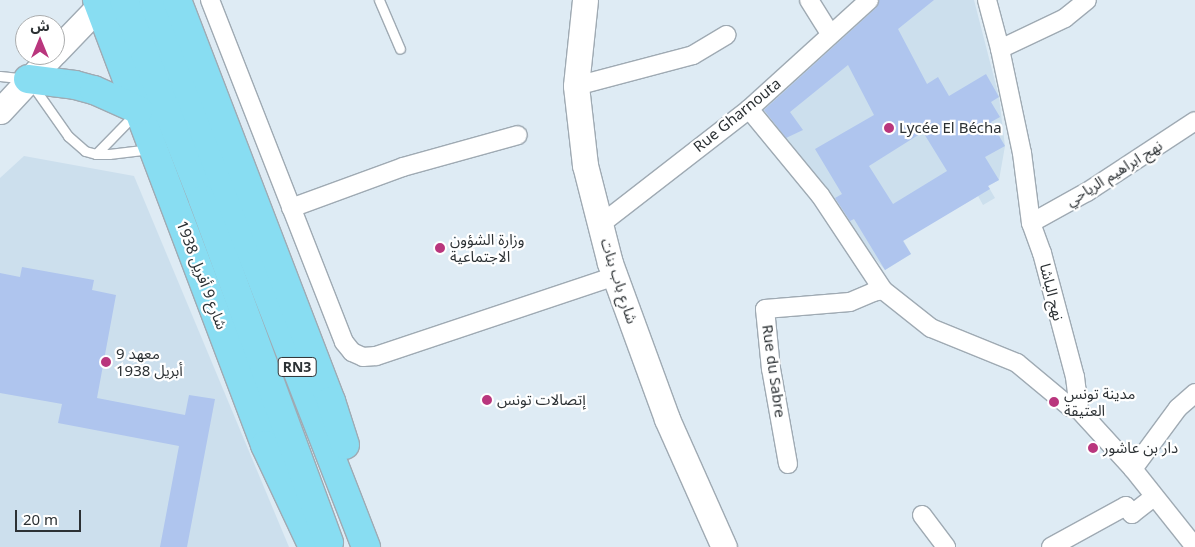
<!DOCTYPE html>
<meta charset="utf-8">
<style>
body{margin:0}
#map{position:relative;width:1195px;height:547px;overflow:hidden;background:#deebf4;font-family:"Noto Sans","Noto Sans Arabic",sans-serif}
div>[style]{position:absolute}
.built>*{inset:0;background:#ccdfed}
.building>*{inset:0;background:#afc5ee}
.roads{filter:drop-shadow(1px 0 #9faab3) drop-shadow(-1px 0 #9faab3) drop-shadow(0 1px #9faab3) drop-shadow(0 -1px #9faab3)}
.lane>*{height:9px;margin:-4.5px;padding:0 4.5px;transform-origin:4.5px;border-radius:4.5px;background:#fff}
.street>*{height:18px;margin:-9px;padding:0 9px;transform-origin:9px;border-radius:9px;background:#fff}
.secondary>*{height:25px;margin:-12.5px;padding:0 12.5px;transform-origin:12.5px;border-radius:12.5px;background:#fff}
.primary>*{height:28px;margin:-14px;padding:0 14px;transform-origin:14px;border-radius:14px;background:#88ddf2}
.dots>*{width:14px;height:14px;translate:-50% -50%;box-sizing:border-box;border:2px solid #fff;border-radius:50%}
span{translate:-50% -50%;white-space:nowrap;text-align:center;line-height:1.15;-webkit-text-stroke:4.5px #fff;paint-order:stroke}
.shield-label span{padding:1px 4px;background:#fff;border:1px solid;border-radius:4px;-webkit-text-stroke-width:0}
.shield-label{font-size:14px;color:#2c3134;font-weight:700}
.street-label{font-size:15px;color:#2c3134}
.poi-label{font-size:15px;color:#2c3134}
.left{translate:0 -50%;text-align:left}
.north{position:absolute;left:15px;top:15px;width:50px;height:50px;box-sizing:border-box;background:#fff;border:1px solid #abadae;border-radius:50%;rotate:0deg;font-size:14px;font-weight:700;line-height:20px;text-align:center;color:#2c3134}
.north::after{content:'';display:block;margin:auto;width:18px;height:22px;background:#b9367d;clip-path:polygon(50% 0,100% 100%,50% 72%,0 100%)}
.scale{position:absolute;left:15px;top:510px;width:66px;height:22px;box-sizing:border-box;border:2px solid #2c3134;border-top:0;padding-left:6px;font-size:15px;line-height:18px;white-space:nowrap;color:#2c3134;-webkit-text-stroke:4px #fff;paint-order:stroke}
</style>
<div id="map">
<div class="built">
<div style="clip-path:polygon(876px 0,974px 0,999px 97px,1005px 146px,999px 180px,988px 186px,995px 198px,983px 205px,978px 196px,903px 240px,911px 254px,885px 270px,845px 224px,757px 105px)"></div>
<div style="clip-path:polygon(24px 156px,134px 176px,289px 547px,0 547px,0 178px)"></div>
</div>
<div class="building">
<div style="clip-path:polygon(evenodd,879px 0,934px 0,898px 29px,927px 84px,938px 77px,949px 96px,986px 74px,999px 97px,991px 102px,1000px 117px,991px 122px,1005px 146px,985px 157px,999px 180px,988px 186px,990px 189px,903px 241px,911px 254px,885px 270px,854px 219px,850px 221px,835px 198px,842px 194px,815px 149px,874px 115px,848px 65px,790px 112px,803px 130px,786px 138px,764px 110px,876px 8px,879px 0,923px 132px,947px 171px,893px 204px,869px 166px,923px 132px)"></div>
<div style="clip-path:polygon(22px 267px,94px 280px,92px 290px,116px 295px,97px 398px,185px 415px,189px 395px,215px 399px,187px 547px,160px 547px,179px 446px,58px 423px,62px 404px,0 393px,0 273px,20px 277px)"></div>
</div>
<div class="roads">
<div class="lane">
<div style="left:379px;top:0;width:53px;rotate:66.8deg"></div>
<div style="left:0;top:76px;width:28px;rotate:6deg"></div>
<div style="left:28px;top:79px;width:70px;rotate:54.9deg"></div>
<div style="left:68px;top:136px;width:23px;rotate:41deg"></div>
<div style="left:85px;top:151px;width:11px;rotate:15deg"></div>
<div style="left:96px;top:154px;width:13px"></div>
<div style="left:109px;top:154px;width:42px;rotate:-6.8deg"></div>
<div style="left:96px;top:154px;width:57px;rotate:-45.7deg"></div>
</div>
<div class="street">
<div style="left:210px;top:0;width:367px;rotate:68.6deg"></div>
<div style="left:344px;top:342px;width:13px;rotate:51deg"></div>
<div style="left:352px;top:352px;width:12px;rotate:24deg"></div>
<div style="left:363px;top:357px;width:13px;rotate:-4deg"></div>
<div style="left:376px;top:356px;width:252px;rotate:-18.5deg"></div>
<div style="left:809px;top:0;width:40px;rotate:58deg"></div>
<div style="left:987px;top:0;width:51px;rotate:75.1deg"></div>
<div style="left:1000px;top:49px;width:106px;rotate:78.1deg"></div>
<div style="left:1022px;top:153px;width:71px;rotate:82.7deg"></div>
<div style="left:1031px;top:223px;width:32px;rotate:70deg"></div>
<div style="left:1042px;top:253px;width:128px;rotate:75.1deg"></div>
<div style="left:1075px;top:377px;width:33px;rotate:83deg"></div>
<div style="left:1079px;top:410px;width:80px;rotate:47.5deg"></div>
<div style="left:1133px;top:469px;width:100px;rotate:51.5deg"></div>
<div style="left:1000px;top:49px;width:72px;rotate:-25.5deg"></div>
<div style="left:1065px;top:18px;width:28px;rotate:-39deg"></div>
<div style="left:576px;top:86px;width:121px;rotate:-14.8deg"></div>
<div style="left:693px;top:55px;width:39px;rotate:-31deg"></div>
<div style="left:749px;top:109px;width:112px;rotate:50.5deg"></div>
<div style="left:820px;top:195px;width:114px;rotate:56.4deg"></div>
<div style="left:883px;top:290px;width:61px;rotate:38.4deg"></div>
<div style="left:931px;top:328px;width:93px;rotate:22.1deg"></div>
<div style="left:1017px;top:363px;width:69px;rotate:39.7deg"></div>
<div style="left:1070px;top:407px;width:9px;rotate:18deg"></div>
<div style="left:291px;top:208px;width:119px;rotate:-20.1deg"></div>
<div style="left:403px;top:167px;width:119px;rotate:-15.5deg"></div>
<div style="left:1031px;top:223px;width:64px;rotate:-29deg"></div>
<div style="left:1087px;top:192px;width:129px;rotate:-33.3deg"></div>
<div style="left:601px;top:224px;width:187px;rotate:-37.8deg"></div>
<div style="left:749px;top:109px;width:162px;rotate:-42.2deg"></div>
<div style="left:788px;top:464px;width:97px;rotate:-100.1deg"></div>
<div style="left:771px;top:369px;width:60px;rotate:-95.7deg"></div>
<div style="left:765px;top:309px;width:85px;rotate:-4.7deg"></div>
<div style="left:850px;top:302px;width:25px;rotate:-23deg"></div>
<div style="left:873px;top:292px;width:10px;rotate:-11deg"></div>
<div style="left:1133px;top:469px;width:76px;rotate:-53.6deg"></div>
<div style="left:1178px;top:408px;width:23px;rotate:-41deg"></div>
<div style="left:922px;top:515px;width:40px;rotate:53deg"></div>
<div style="left:1051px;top:547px;width:85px;rotate:-28.7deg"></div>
<div style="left:1126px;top:506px;width:10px;rotate:53deg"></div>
<div style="left:1132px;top:514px;width:28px;rotate:-38deg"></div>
</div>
<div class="secondary">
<div style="left:585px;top:0;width:86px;rotate:96deg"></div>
<div style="left:576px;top:86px;width:80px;rotate:83.5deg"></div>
<div style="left:585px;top:165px;width:101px;rotate:75.7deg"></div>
<div style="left:610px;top:263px;width:166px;rotate:69.9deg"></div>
<div style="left:667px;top:419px;width:140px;rotate:66deg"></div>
<div style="left:55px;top:52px;width:72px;rotate:-46.1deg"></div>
<div style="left:0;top:111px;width:76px;rotate:-47.1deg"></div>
</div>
<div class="primary">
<div style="left:97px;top:0;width:476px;rotate:69.3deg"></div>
<div style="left:265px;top:445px;width:113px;rotate:64.8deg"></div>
<div style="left:124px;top:0;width:215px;rotate:68.4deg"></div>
<div style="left:203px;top:200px;width:365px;rotate:69.8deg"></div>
<div style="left:153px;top:0;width:587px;rotate:68.72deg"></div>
<div style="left:177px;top:0;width:430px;rotate:69deg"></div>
<div style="left:331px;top:401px;width:46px;rotate:72.3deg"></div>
<div style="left:28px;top:79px;width:47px;rotate:7.3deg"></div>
<div style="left:75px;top:85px;width:20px;rotate:15deg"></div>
<div style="left:94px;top:90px;width:49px;rotate:24deg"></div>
</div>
</div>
<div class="dots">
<div style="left:889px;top:128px;background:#b9367d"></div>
<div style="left:440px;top:248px;background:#b9367d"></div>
<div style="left:106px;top:362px;background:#b9367d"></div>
<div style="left:487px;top:400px;background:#b9367d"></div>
<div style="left:1054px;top:402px;background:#b9367d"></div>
<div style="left:1093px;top:448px;background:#b9367d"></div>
</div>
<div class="shield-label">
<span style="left:297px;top:367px">RN3</span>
</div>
<div class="street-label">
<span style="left:737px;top:115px;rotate:-39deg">Rue Gharnouta</span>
<span style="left:1114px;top:173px;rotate:-32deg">نهج ابراهيم الرياحي</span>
<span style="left:202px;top:275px;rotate:69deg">شارع 9 أفريل 1938</span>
<span style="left:619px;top:281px;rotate:72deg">شارع باب بنات</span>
<span style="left:1052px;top:292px;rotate:76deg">نهج الباشا</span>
<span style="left:774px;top:371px;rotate:82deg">Rue du Sabre</span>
</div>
<div class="poi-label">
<span class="left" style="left:899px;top:128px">Lycée El Bécha</span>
<span class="left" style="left:450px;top:248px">وزارة الشؤون<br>الاجتماعية</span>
<span class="left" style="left:116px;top:362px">معهد 9<br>أبريل 1938</span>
<span class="left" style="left:1064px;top:402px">مدينة تونس<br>العتيقة</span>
<span class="left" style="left:497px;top:400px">إتصالات تونس</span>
<span class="left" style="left:1103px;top:448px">دار بن عاشور</span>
</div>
<div class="north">ش</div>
<div class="scale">20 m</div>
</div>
